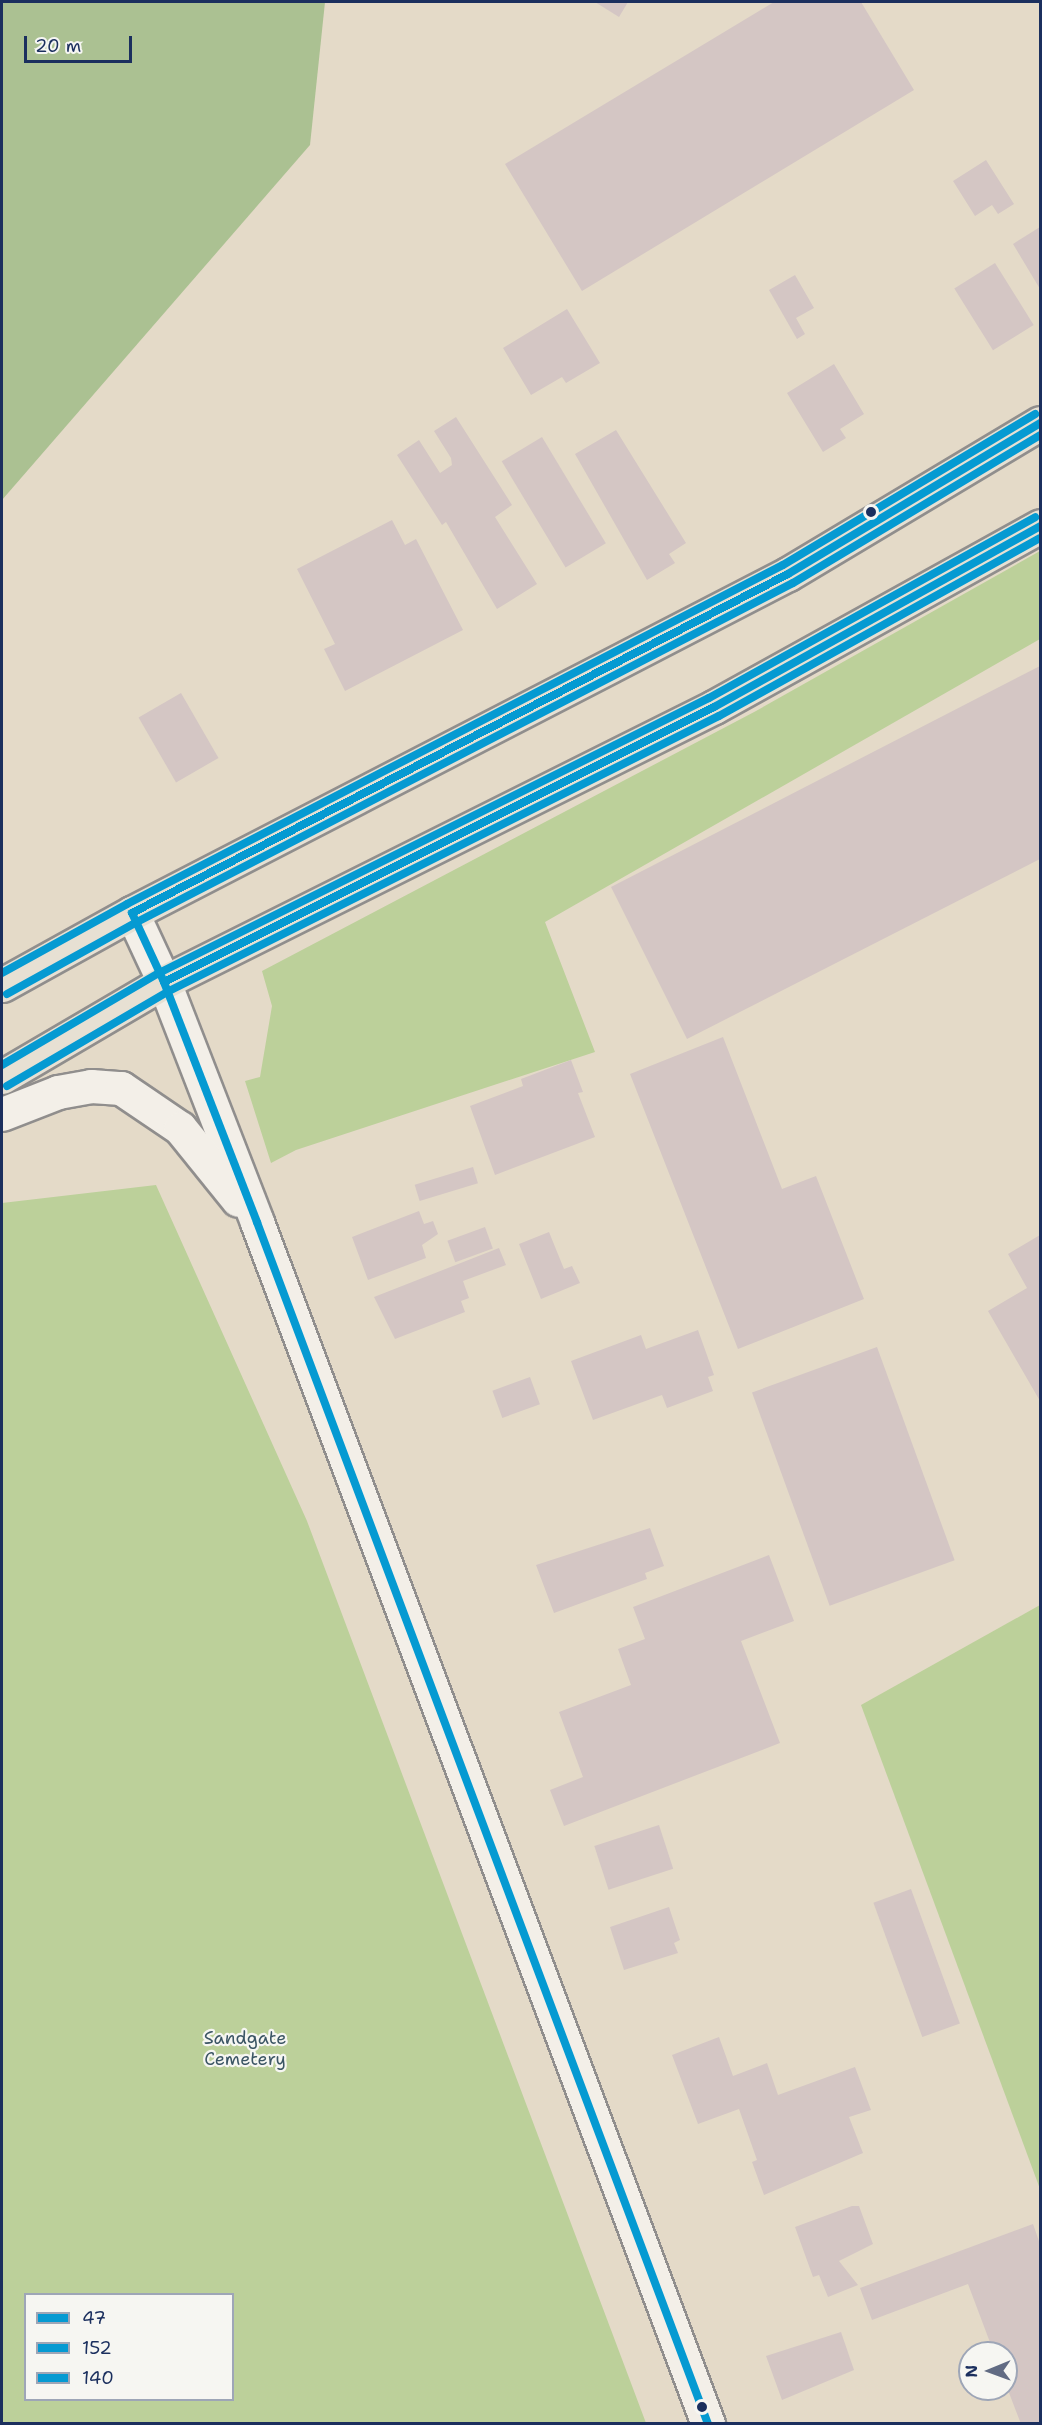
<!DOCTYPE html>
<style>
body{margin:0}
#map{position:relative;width:1042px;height:2425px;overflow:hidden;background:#e4dac8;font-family:"Shantell Sans",sans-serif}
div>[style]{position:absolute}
.green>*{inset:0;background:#bcd09a}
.forest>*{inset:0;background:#abc192}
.building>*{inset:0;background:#d4c6c4;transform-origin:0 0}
.roads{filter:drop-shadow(2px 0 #908e8d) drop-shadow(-2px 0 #908e8d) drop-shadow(0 2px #908e8d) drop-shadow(0 -2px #908e8d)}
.secondary>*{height:33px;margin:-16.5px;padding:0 16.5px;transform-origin:16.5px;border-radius:16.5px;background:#f3efe8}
.highway>*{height:33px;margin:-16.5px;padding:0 16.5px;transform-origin:16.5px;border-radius:16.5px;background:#e7e0d3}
.bus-1>*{height:8px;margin:-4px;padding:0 4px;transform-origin:4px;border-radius:4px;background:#059ad2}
.bus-2>*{height:8px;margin:-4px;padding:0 4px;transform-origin:4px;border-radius:4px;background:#059ad2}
.bus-3>*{height:8px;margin:-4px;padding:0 4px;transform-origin:4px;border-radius:4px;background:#059ad2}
.dots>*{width:16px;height:16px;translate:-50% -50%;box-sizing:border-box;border:3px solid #f6f6f2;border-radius:50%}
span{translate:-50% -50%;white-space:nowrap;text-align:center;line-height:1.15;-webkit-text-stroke:4.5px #f6f6f2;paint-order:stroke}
.park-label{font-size:18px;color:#3b5564}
.frame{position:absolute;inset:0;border:3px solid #1b2f5e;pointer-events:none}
.legend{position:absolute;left:24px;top:2293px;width:210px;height:108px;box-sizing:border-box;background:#f6f6f2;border:2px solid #9ea6b7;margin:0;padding:8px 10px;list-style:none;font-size:18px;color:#1b2f5e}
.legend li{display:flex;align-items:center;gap:12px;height:30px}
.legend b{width:30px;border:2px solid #9ea6b7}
.north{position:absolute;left:958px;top:2341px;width:60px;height:60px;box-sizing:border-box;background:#f6f6f2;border:2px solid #9ea6b7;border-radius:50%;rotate:269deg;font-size:16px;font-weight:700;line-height:24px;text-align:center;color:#1b2f5e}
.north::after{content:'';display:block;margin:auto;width:21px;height:27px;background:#616b83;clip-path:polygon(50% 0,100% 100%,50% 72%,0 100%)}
.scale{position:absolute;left:24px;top:36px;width:108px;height:27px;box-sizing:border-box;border:3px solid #1b2f5e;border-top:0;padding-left:8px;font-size:18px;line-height:21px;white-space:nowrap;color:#1b2f5e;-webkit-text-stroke:4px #f6f6f2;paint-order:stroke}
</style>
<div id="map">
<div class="green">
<div style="clip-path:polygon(1040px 551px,1040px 639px,545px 922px,595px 1052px,296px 1150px,271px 1163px,245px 1081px,260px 1077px,272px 1006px,262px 971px,756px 711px)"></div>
<div style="clip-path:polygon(evenodd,156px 1185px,307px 1521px,646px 2423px,2px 2423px,2px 1203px,156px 1185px,26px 2294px,232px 2294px,232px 2400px,26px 2400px,26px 2294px)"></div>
<div style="clip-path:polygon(1040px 1605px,1040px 2189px,861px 1705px)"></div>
</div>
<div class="forest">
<div style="clip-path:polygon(2px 2px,325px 2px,310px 145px,2px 500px)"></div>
</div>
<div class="building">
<div style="clip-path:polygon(595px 2px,628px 2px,619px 17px)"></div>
<div style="clip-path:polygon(774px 2px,861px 2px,914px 90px,582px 291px,505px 164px)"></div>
<div style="clip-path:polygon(986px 160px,1014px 204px,998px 214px,992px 205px,975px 216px,953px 181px)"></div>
<div style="clip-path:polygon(1040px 227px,1040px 289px,1013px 244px)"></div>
<div style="left:995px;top:263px;width:73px;height:48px;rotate:58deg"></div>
<div style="clip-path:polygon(795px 275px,814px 308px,796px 318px,805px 334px,797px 339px,769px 290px)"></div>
<div style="clip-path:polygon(567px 309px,600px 363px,566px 383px,562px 377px,531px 395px,503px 348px)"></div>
<div style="clip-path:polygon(834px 364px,864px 414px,840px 429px,846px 438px,823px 452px,787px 393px)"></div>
<div style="clip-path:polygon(456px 417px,512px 505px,495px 517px,537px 584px,497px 609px,446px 522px,442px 525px,397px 455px,419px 440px,440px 473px,452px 465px,451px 458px,434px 431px)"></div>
<div style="clip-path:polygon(616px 430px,686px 543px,669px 554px,675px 563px,647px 580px,575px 454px)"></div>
<div style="left:542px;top:437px;width:124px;height:47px;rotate:59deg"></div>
<div style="clip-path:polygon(392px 520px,405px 545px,416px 539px,463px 630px,345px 691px,324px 649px,335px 644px,297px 569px)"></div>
<div style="clip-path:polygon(1040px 666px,1040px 859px,687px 1039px,611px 887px)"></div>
<div style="left:181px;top:693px;width:75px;height:49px;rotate:60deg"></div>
<div style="clip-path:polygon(723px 1037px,782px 1189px,816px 1176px,864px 1299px,738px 1349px,630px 1074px)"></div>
<div style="clip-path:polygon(571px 1060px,583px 1092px,578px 1093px,595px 1137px,495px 1175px,470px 1106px,523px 1086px,521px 1079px)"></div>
<div style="left:473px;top:1167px;width:17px;height:61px;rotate:73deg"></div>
<div style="clip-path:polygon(419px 1211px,424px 1224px,433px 1221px,438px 1234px,422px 1245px,426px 1258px,368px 1280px,352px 1237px)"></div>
<div style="left:485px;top:1227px;width:23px;height:40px;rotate:70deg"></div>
<div style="clip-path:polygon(549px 1232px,564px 1269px,572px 1266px,580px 1283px,541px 1299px,519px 1244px)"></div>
<div style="clip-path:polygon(1040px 1235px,1040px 1401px,988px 1311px,1027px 1288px,1008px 1254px)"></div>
<div style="clip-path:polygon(499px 1248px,506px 1265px,463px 1281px,469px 1298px,461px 1301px,465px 1312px,395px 1339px,374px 1297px)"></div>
<div style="clip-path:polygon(698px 1330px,714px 1375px,708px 1377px,713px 1391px,667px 1408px,662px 1395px,593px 1420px,571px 1361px,641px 1335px,646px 1349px)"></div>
<div style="left:877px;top:1347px;width:227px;height:133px;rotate:70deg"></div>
<div style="left:530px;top:1377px;width:29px;height:40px;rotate:70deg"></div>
<div style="clip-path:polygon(650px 1528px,664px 1566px,645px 1573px,647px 1579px,554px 1613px,536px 1565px)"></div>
<div style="clip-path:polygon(769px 1555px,794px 1621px,741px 1641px,780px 1743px,564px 1826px,550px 1790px,583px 1777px,559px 1712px,631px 1685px,618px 1649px,645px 1639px,633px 1607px)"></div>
<div style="left:659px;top:1825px;width:46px;height:68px;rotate:72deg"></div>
<div style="left:911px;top:1889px;width:143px;height:40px;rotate:70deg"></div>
<div style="clip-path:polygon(669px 1907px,680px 1940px,674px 1943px,678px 1953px,624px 1970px,610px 1927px)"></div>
<div style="clip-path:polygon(719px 2037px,733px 2076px,767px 2063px,778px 2095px,855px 2067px,871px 2110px,849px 2117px,863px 2153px,764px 2195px,752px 2162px,757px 2160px,739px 2109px,698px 2124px,672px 2055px)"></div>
<div style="clip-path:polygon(852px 2206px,859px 2206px,873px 2244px,839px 2261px,858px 2285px,828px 2297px,819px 2275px,813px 2277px,795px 2227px)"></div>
<div style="clip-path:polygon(1033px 2224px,1040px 2244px,1040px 2424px,1021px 2424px,1006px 2385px,1006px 2353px,994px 2353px,968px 2284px,872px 2320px,860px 2288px)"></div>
<div style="clip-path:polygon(841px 2332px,854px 2370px,782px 2400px,766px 2356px)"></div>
</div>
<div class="roads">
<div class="secondary">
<div style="left:132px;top:913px;width:76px;rotate:65.1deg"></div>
<div style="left:164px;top:982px;width:257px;rotate:68.8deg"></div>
<div style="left:257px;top:1222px;width:1284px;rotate:69.43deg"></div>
<div style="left:2px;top:1114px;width:60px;rotate:-21.4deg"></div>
<div style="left:58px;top:1092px;width:34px;rotate:-10deg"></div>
<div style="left:91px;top:1086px;width:30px;rotate:4deg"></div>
<div style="left:121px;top:1088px;width:71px;rotate:34.1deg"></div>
<div style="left:180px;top:1128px;width:92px;rotate:51.1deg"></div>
</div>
<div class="highway">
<div style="left:2px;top:985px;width:149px;rotate:-29deg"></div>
<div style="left:132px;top:913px;width:738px;rotate:-27.33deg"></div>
<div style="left:788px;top:574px;width:294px;rotate:-30.9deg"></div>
<div style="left:2px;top:1077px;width:188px;rotate:-30.4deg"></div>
<div style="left:164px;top:982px;width:615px;rotate:-26.57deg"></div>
<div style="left:714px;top:707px;width:373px;rotate:-29deg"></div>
</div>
</div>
<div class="bus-1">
<div style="left:164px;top:982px;width:615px;rotate:-26.57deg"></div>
<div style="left:714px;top:707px;width:373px;rotate:-29deg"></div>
<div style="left:708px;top:2424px;width:1284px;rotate:-110.57deg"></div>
<div style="left:257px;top:1222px;width:257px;rotate:-111.2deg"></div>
<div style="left:164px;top:982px;width:76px;rotate:-114.9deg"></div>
<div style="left:132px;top:913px;width:738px;rotate:-27.33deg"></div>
<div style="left:788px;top:574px;width:294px;rotate:-30.9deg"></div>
</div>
<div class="bus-2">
<div style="left:7px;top:994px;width:149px;rotate:-29deg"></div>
<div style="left:137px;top:922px;width:738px;rotate:-27.33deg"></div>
<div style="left:793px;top:583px;width:288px;rotate:-30.9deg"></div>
<div style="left:7px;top:1086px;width:188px;rotate:-30.4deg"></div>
<div style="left:169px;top:991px;width:615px;rotate:-26.57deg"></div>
<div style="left:719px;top:716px;width:367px;rotate:-29deg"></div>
</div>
<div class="bus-3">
<div style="left:2px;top:973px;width:143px;rotate:-28.9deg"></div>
<div style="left:127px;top:904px;width:738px;rotate:-27.33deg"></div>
<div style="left:783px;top:565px;width:294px;rotate:-30.9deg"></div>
<div style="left:2px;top:1065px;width:182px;rotate:-30.4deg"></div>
<div style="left:159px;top:973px;width:615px;rotate:-26.57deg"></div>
<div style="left:709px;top:698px;width:373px;rotate:-29deg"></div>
</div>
<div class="dots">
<div style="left:871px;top:512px;background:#1b2f5e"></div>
<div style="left:702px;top:2407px;background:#1b2f5e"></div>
</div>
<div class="park-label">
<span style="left:245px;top:2049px">Sandgate<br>Cemetery</span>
</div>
<div class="frame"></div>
<ul class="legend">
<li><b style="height:8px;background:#059ad2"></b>47</li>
<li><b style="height:8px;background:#059ad2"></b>152</li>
<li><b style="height:8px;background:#059ad2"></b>140</li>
</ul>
<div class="north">N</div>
<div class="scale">20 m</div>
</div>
